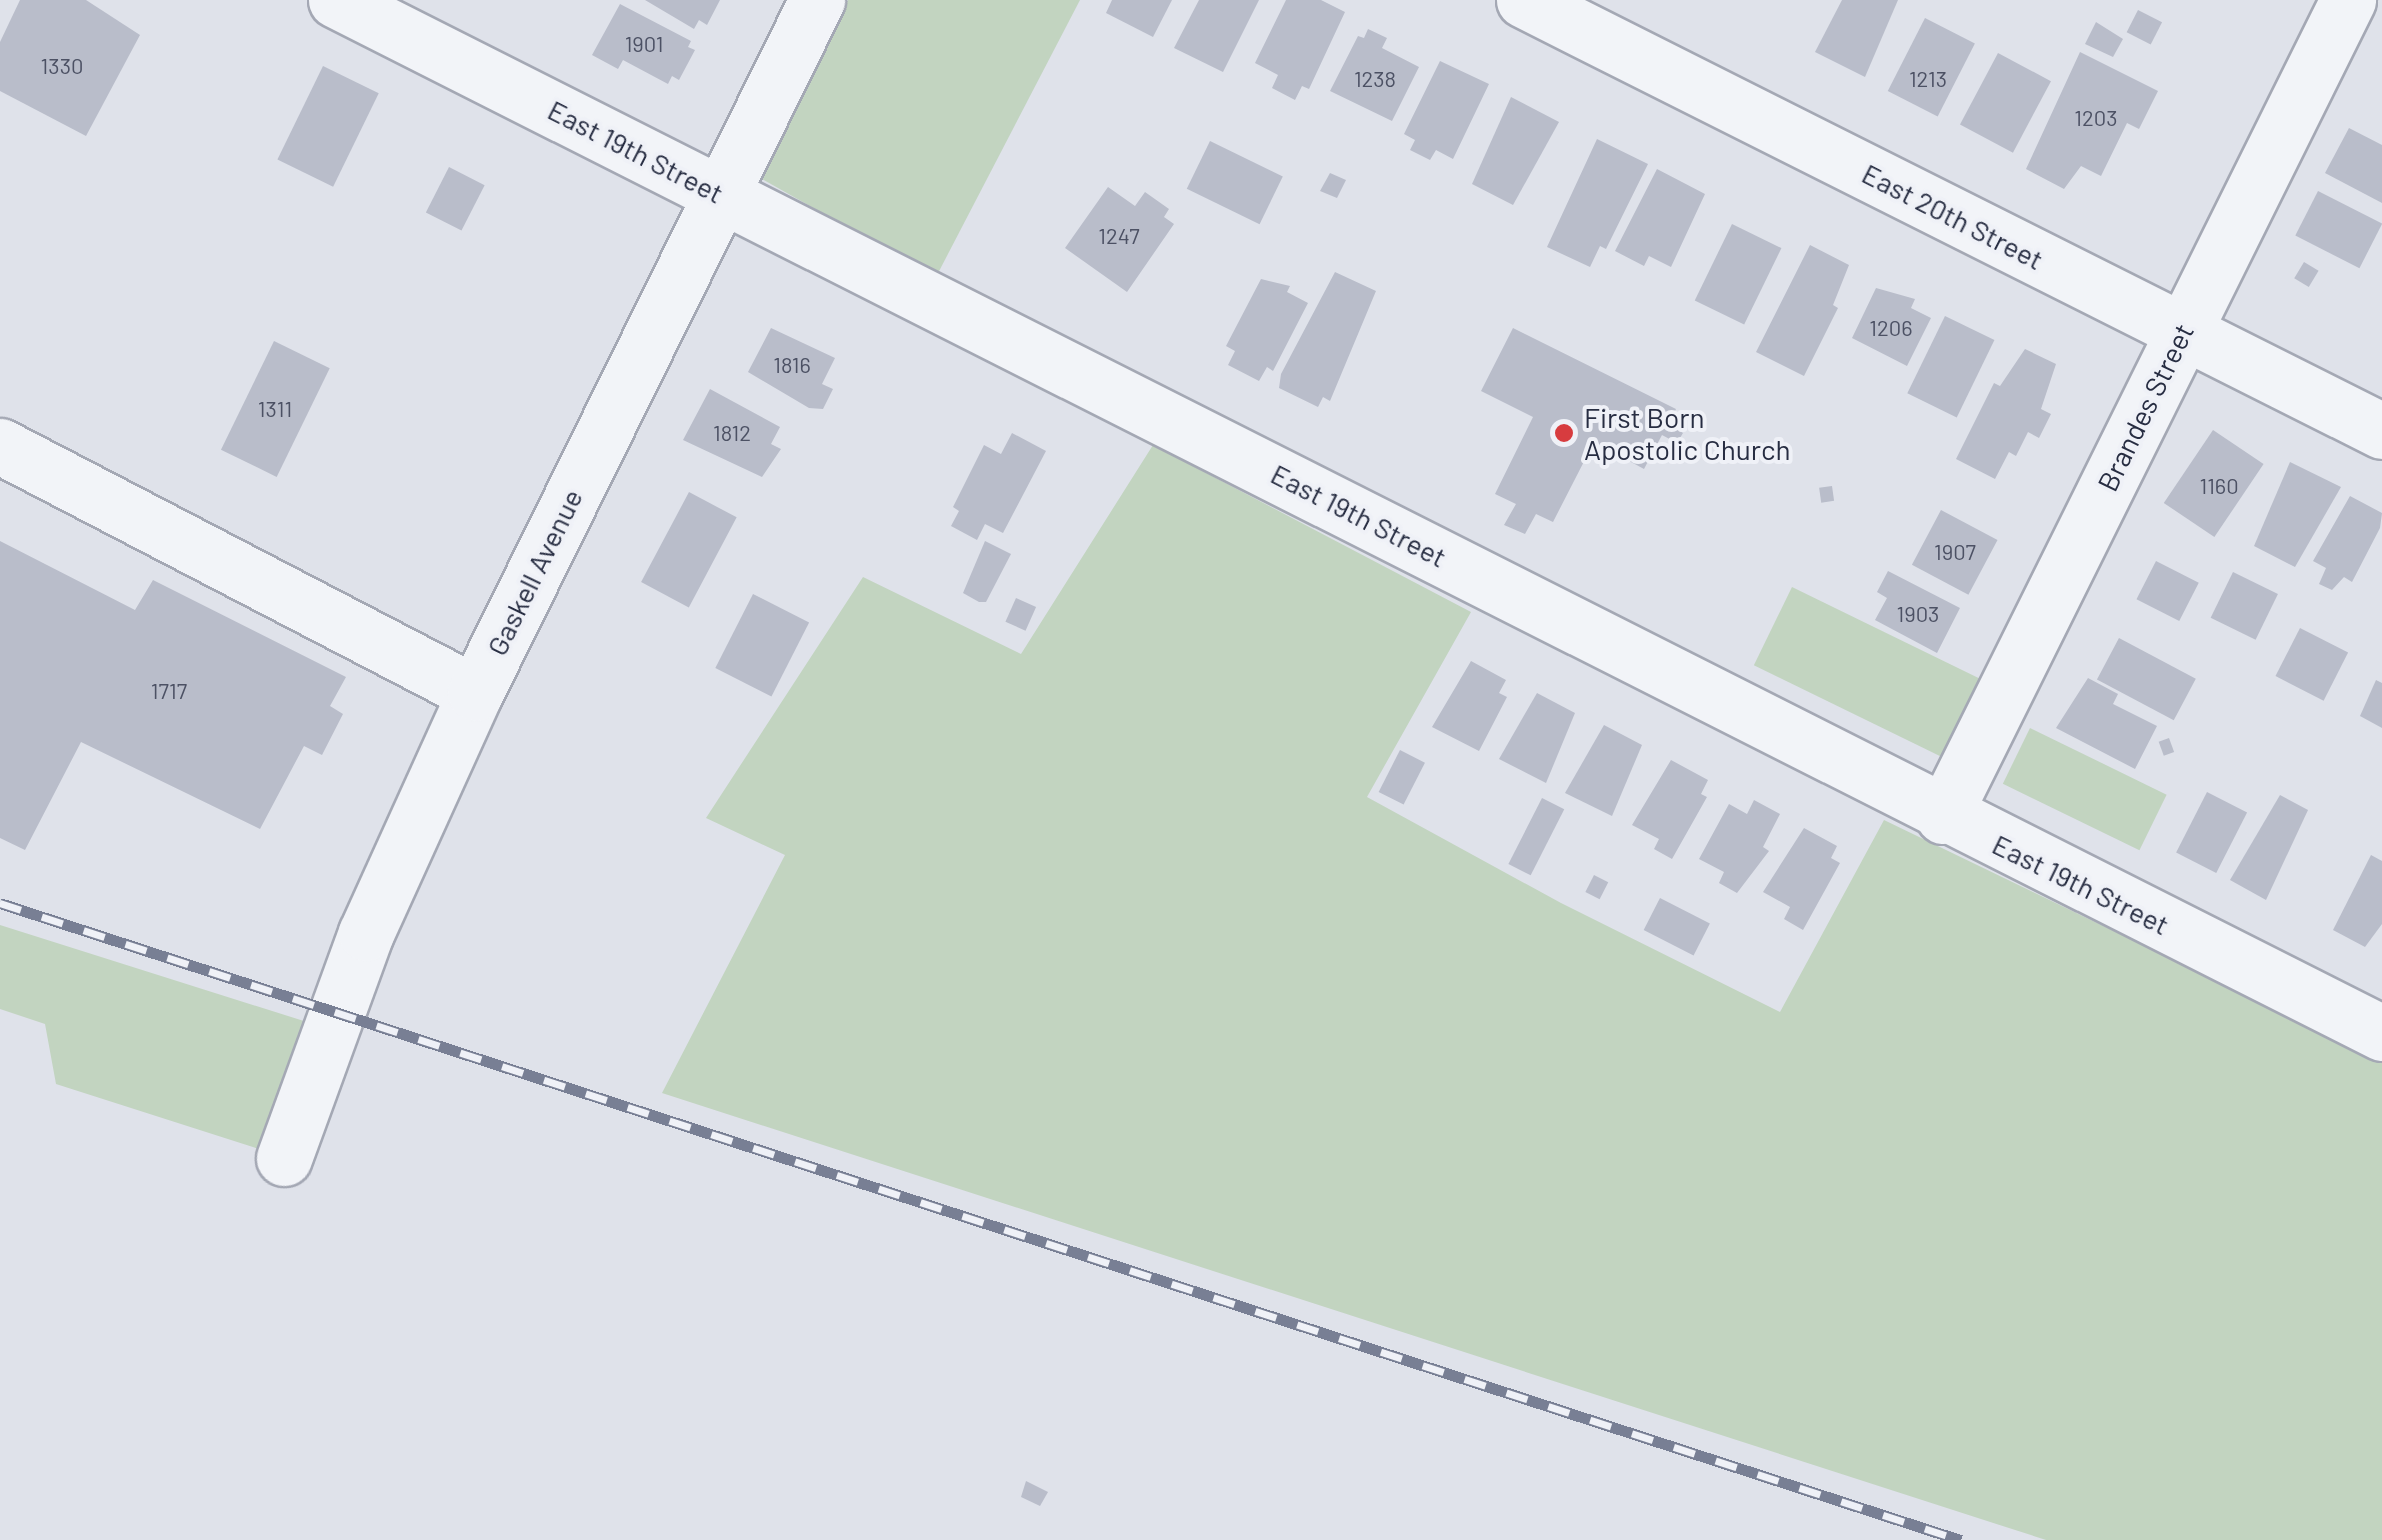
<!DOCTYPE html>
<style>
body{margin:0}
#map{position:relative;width:2382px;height:1540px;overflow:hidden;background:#dfe2ea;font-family:Barlow,sans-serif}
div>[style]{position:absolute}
.green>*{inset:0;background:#c2d4c0;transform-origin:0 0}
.building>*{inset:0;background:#b9bdca;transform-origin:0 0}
.roads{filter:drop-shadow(2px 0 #a4a8b4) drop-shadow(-2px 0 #a4a8b4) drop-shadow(0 2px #a4a8b4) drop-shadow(0 -2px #a4a8b4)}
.minor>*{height:55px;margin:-27.5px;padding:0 27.5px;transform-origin:27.5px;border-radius:27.5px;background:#f2f4f8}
.rail>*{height:11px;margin-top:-5.5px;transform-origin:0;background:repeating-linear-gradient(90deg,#eff1f7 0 22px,#787f94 0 44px);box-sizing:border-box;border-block:2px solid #787f94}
.dots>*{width:28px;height:28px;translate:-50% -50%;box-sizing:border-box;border:5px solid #eff1f7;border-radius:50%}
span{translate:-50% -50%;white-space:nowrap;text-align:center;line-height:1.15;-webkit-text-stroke:8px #eff1f7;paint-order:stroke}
.number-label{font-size:22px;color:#4c5164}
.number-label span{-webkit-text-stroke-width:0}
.street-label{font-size:28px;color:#272d42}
.poi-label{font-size:28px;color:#272d42}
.left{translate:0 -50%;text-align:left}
</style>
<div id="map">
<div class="green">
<div style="clip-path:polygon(848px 0,1080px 0,936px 277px,762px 179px)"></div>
<div style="clip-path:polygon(1153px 445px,1471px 612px,1367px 797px,1561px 903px,1780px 1012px,1884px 820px,2382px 1061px,2382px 1540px,2046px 1540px,662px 1093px,785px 855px,706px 818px,863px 577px,1021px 654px)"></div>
<div style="left:1792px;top:587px;width:220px;height:87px;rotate:26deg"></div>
<div style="left:2030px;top:728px;width:152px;height:62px;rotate:26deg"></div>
<div style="clip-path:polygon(0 925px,307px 1022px,265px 1151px,56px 1084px,45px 1024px,0 1009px)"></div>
</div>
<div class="building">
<div style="clip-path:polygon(20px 0,86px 0,140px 35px,86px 136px,0 91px,0 42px)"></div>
<div style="clip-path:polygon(645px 0,720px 0,707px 25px,699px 20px,694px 29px)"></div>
<div style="clip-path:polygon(1112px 0,1172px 0,1153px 37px,1106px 13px)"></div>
<div style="clip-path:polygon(1199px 0,1259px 0,1223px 72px,1174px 48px)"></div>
<div style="clip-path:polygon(1286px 0,1321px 0,1345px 12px,1309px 89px,1302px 86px,1295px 100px,1272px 88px,1278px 75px,1255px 63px)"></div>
<div style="clip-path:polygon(1842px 0,1898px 0,1865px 77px,1815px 52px)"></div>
<div style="clip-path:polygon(620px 4px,691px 41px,688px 47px,695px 50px,679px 80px,672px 76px,668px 84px,623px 60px,618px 69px,592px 55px)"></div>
<div style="left:2138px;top:10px;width:27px;height:25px;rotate:27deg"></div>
<div style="left:1925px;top:18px;width:56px;height:82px;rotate:27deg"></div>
<div style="clip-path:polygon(2096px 22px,2123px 39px,2113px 57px,2085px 44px)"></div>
<div style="clip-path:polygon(1368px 29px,1387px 38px,1382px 48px,1419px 67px,1392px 121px,1330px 91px,1358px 36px,1364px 38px)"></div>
<div style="clip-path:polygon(2080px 52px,2158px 91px,2139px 129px,2127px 123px,2101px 176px,2081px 166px,2064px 189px,2026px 169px)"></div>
<div style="left:1998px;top:53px;width:60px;height:81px;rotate:28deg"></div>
<div style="clip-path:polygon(1440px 61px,1489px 84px,1453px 159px,1436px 150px,1430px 160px,1410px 150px,1415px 140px,1404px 134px)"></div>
<div style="left:323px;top:66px;width:62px;height:104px;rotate:26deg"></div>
<div style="clip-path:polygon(1511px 97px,1559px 122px,1513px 205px,1472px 184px)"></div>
<div style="clip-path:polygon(2349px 128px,2382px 145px,2382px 203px,2325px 173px)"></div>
<div style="clip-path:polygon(1597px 139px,1648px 164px,1606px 249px,1600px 246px,1590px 267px,1547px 247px)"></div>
<div style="left:1210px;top:141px;width:81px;height:53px;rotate:26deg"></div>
<div style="left:449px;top:167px;width:40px;height:51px;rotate:27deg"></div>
<div style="clip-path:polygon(1657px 169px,1705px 194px,1671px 267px,1649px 256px,1644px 266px,1615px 251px)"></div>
<div style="clip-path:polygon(1330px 173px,1346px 180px,1337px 198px,1320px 191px)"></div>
<div style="clip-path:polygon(1108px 187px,1135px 206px,1145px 192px,1169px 209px,1164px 217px,1174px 224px,1127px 292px,1065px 248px)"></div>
<div style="left:2318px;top:191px;width:72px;height:50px;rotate:27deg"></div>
<div style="left:1732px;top:224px;width:55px;height:85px;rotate:26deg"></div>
<div style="clip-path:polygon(1810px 245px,1849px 265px,1833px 305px,1838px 308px,1804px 376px,1756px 352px)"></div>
<div style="left:2304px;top:262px;width:17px;height:19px;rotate:31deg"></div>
<div style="clip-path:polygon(1335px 272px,1376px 291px,1330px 401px,1323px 397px,1318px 407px,1279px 388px,1281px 374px)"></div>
<div style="clip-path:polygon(1261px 279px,1290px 286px,1287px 292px,1308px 303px,1273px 371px,1267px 367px,1259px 381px,1228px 365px,1235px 351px,1226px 346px)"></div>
<div style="clip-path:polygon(1876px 288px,1915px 299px,1911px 308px,1931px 318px,1907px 366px,1852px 338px)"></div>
<div style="left:1945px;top:316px;width:55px;height:86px;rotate:26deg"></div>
<div style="clip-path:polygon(771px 328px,835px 358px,822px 384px,833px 389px,823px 409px,809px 408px,748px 372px)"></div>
<div style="clip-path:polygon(1513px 328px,1676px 409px,1669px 424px,1683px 433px,1677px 443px,1662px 435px,1644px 469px,1594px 442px,1553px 522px,1536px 514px,1525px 534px,1504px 525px,1516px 504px,1495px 494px,1533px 417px,1481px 391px)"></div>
<div style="left:274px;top:341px;width:62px;height:121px;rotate:26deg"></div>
<div style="clip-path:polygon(2025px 349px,2056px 364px,2041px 409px,2051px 414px,2039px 438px,2028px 432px,2016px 456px,2009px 452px,1995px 479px,1956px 459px,1994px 383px,2000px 386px)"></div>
<div style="clip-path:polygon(710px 389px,780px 427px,771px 444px,781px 449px,762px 477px,683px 440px)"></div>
<div style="left:2213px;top:430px;width:61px;height:88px;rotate:34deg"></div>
<div style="clip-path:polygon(1012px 433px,1046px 451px,1003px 533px,985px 524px,977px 540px,951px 526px,959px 511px,953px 507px,984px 445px,1001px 454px)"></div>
<div style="clip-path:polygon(2290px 462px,2341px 487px,2295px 567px,2254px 546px)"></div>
<div style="left:1832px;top:486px;width:15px;height:13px;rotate:82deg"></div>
<div style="left:689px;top:492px;width:54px;height:102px;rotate:28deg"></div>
<div style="clip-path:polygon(2350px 496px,2382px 513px,2380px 528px,2352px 582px,2344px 577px,2332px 590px,2319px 584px,2326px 568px,2313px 561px)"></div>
<div style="left:1941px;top:510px;width:64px;height:62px;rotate:28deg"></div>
<div style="clip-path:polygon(0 541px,135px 610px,153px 580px,346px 677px,330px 706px,343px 714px,322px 755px,304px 746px,260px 829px,81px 742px,25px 850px,0 838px)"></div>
<div style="clip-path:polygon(985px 541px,1011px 554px,986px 602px,979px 602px,963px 593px)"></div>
<div style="left:2156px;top:561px;width:48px;height:43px;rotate:27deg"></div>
<div style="clip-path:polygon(1888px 571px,1960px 608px,1937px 653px,1875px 620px,1887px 598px,1877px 592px)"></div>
<div style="left:2233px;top:572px;width:50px;height:51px;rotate:26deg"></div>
<div style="left:753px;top:594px;width:63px;height:83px;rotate:27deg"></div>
<div style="left:1016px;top:598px;width:22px;height:26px;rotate:24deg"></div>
<div style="left:2300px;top:628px;width:54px;height:54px;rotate:27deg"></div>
<div style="left:2119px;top:638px;width:87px;height:47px;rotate:28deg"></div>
<div style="clip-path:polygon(1471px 661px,1506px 680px,1499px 693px,1507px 697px,1479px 751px,1432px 727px)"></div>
<div style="clip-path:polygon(2088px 678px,2118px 694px,2113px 704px,2157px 726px,2135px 769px,2056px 728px)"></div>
<div style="clip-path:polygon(2376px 680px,2382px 683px,2382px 728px,2360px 716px)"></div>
<div style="clip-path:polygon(1537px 693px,1575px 713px,1546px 783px,1499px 759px)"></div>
<div style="clip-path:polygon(1604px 725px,1642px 745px,1612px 816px,1565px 793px)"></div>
<div style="left:2169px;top:738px;width:15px;height:11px;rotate:70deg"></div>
<div style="left:1400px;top:750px;width:28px;height:47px;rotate:27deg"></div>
<div style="clip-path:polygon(1671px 760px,1708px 780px,1701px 794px,1707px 797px,1672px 859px,1654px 849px,1659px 839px,1632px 825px)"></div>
<div style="left:2207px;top:792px;width:45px;height:68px;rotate:27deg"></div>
<div style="clip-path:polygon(2280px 795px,2308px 810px,2266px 900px,2230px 880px)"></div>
<div style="left:1542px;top:798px;width:25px;height:74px;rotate:27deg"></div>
<div style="clip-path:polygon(1754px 800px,1780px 814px,1763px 847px,1769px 851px,1737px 893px,1719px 883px,1724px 872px,1699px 859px,1729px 804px,1747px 814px)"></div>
<div style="clip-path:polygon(1804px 828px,1837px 846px,1831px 858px,1840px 863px,1803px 930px,1784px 919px,1790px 907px,1763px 892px)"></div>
<div style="clip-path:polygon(2371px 855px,2382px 861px,2382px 924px,2365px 947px,2333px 930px)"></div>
<div style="left:1594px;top:875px;width:16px;height:19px;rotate:27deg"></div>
<div style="left:1660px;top:898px;width:56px;height:36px;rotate:27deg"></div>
<div style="clip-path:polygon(1026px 1481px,1048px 1492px,1040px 1506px,1021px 1497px)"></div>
</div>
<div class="roads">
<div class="minor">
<div style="left:336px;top:0;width:2292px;rotate:26.79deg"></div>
<div style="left:1524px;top:0;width:960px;rotate:26.67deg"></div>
<div style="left:0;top:446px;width:535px;rotate:27.47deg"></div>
<div style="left:1943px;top:816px;width:911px;rotate:-63.6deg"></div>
<div style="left:284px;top:1158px;width:239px;rotate:-70deg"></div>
<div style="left:366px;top:933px;width:264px;rotate:-65.6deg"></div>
<div style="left:475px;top:693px;width:773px;rotate:-63.73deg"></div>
</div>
</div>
<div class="rail">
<div style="left:0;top:903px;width:2062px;rotate:18deg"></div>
</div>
<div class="dots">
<div style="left:1564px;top:433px;background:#d73c3f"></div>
</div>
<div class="number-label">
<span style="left:644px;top:44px">1901</span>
<span style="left:62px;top:66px">1330</span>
<span style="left:1375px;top:79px">1238</span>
<span style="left:1928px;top:79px">1213</span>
<span style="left:2096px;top:118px">1203</span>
<span style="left:1119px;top:236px">1247</span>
<span style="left:1891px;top:328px">1206</span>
<span style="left:792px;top:365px">1816</span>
<span style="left:275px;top:409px">1311</span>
<span style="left:732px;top:433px">1812</span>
<span style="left:2219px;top:486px">1160</span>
<span style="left:1955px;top:552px">1907</span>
<span style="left:1918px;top:614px">1903</span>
<span style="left:169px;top:691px">1717</span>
</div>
<div class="street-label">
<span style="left:636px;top:151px;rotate:27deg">East 19th Street</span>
<span style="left:1953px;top:216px;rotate:27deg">East 20th Street</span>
<span style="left:2145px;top:407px;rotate:-64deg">Brandes Street</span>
<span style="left:1359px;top:515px;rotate:27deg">East 19th Street</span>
<span style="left:534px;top:572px;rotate:-64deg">Gaskell Avenue</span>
<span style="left:2081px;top:884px;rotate:26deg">East 19th Street</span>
</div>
<div class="poi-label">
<span class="left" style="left:1584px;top:433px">First Born<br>Apostolic Church</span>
</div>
</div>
